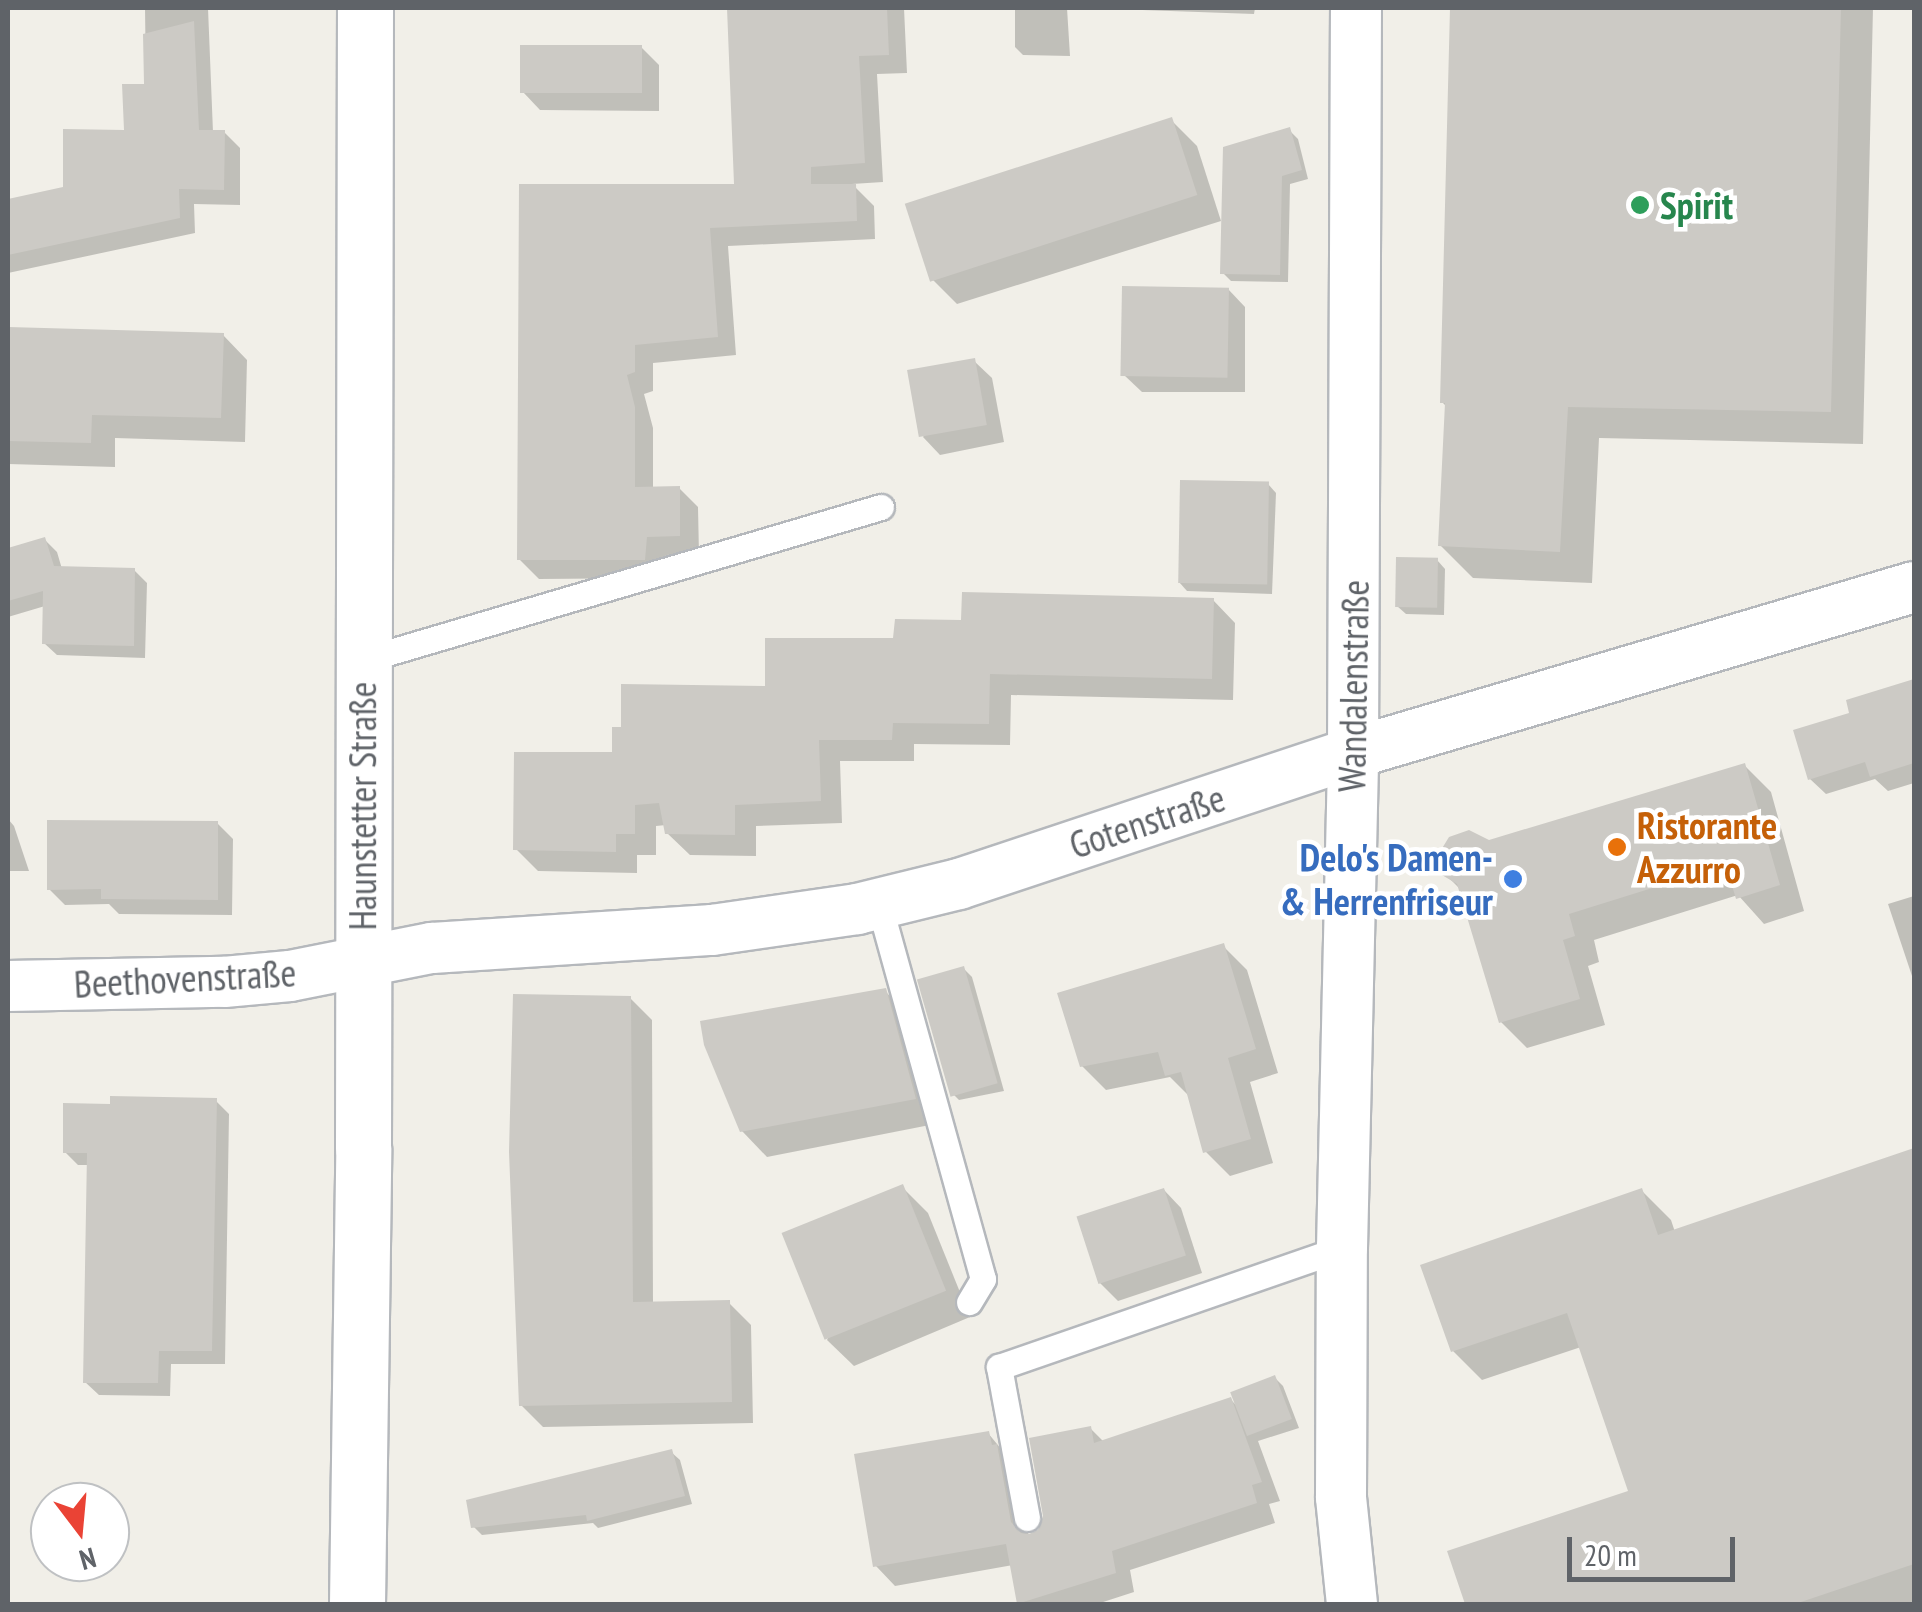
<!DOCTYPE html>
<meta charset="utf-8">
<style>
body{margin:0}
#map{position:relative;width:1922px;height:1612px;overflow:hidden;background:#f1efe8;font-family:"PT Sans Narrow",sans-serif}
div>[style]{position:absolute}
.shadow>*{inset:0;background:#0003}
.building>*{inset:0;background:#cccac5;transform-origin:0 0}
.roads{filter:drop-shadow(2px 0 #b5b8bc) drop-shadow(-2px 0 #b5b8bc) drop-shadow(0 2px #b5b8bc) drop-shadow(0 -2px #b5b8bc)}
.service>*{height:25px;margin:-12.5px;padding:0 12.5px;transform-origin:12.5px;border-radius:12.5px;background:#fff}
.minor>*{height:50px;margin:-25px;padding:0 25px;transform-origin:25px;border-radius:25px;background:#fff}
.secondary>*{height:55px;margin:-27.5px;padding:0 27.5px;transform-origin:27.5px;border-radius:27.5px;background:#fff}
.dots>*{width:28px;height:28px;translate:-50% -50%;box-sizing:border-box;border:5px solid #fff;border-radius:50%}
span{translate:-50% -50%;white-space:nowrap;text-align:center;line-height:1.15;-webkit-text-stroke:9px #fff;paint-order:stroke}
.leisure-label{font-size:38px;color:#27864d;font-weight:700}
.left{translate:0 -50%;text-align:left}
.street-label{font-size:38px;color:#5f6368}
.food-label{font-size:38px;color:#c56008;font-weight:700}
.shop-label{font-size:38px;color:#366cbe;font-weight:700}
.right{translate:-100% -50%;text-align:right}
.frame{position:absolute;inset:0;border:10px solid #5f6368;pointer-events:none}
.north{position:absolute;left:30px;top:1482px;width:100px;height:100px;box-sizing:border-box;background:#fff;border:2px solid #bfc1c3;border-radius:50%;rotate:164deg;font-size:28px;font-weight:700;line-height:40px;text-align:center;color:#5f6368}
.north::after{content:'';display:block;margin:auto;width:35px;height:45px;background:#ea4335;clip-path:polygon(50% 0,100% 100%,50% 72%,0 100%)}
.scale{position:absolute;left:1567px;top:1537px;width:168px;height:45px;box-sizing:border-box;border:5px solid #5f6368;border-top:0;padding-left:12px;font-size:30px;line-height:35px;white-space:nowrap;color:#5f6368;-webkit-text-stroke:8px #fff;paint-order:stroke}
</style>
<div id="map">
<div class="shadow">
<div style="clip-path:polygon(145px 8px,208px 8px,213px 132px,224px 132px,240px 148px,240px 205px,194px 204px,195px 233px,8px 273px,8px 202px,65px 189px,126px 132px,146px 86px)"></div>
<div style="clip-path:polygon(730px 8px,904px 8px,907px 73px,877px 74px,883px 182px,852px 184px,874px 206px,875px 239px,728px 246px,736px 355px,653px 363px,653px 391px,644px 394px,653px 428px,653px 489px,679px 488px,698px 507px,699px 554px,666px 555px,663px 578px,539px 579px,519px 559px,521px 186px,737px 186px)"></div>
<div style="clip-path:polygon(1015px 8px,1067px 8px,1070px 56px,1023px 55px,1015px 47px)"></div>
<div style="clip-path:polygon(1086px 8px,1255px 8px,1254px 14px)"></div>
<div style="clip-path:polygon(1452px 8px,1873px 8px,1863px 444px,1599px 438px,1592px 583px,1473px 578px,1440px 545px,1447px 407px,1442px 402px)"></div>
<div style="clip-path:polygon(641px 47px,659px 65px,659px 111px,540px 110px,523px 92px)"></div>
<div style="clip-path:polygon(1171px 120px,1197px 146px,1221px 221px,957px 304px,931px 278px)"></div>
<div style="clip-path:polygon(1289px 130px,1298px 139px,1308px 179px,1290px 184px,1288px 282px,1231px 281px,1223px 273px)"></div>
<div style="clip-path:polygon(1228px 289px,1245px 307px,1245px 392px,1142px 392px,1124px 375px)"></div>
<div style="clip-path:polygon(8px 329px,223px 335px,247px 360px,245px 442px,115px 438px,115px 467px,8px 464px)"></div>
<div style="clip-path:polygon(974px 361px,992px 378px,1004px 442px,940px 455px,923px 437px)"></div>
<div style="clip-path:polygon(1268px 484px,1276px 493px,1272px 594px,1187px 591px,1179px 582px)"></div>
<div style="clip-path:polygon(44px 539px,57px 552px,62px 569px,134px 570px,147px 583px,145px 658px,57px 655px,44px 643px,45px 606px,8px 617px,8px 551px)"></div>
<div style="clip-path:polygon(1437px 560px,1445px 569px,1444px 615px,1406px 614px,1397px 606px)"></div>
<div style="clip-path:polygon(1213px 600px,1235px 623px,1233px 700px,1011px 695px,1010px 745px,914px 744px,914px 761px,840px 761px,842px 823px,756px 826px,756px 856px,690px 855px,667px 833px,666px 825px,656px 826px,656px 855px,637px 855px,637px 873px,538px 871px,516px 849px,615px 755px,768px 688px,895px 641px,964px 623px)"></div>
<div style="clip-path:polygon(1914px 681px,1914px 783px,1888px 791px,1875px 779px,1826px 794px,1810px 779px,1853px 715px,1849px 701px)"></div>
<div style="clip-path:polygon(1745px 766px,1771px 792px,1804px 911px,1764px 924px,1738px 895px,1594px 940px,1599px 962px,1588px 966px,1605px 1025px,1527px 1048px,1501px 1022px,1461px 890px,1445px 874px,1489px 842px)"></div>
<div style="clip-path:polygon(8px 819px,14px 826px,29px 871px,8px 871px)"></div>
<div style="clip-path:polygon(217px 823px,233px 839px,232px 915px,119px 914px,109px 904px,65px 905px,49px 889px)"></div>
<div style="clip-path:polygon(1914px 896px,1914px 982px,1888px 904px)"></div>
<div style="clip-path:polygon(1223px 946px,1247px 970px,1278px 1073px,1250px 1082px,1273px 1163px,1230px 1176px,1206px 1152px,1191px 1098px,1170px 1077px,1106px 1090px,1082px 1066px)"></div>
<div style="clip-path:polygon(964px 969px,972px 977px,1004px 1091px,959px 1100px,950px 1091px)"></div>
<div style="clip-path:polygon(885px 991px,910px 1017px,940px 1123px,767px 1157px,742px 1131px)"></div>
<div style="clip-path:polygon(630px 998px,652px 1020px,653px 1304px,729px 1303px,751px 1325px,753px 1423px,543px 1427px,521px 1405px)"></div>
<div style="clip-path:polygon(216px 1101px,229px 1114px,225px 1364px,171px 1364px,170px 1396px,99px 1395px,85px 1382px,89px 1165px,78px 1165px,65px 1152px,112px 1106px)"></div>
<div style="clip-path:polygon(1914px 1150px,1914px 1604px,1468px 1604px,1450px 1553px,1631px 1492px,1581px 1347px,1482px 1380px,1453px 1351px,1642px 1191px,1671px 1220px,1675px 1232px)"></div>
<div style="clip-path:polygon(902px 1187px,928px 1213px,970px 1317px,854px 1366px,827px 1340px)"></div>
<div style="clip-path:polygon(1164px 1190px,1181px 1208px,1202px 1273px,1118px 1301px,1100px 1283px)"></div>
<div style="clip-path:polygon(1275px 1378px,1283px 1386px,1299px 1428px,1258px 1441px,1280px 1501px,1269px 1504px,1275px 1523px,1130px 1570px,1134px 1592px,1097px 1604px,1019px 1604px,1013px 1565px,895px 1586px,876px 1566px,988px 1433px,1015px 1466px,1029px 1537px,1040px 1531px,1090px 1428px,1104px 1442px,1231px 1400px,1239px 1408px)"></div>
<div style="clip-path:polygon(671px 1452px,680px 1460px,692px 1504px,598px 1528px,593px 1523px,482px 1535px,473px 1526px)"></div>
</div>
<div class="building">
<div style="clip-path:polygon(727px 8px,887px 8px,889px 55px,859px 56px,865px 163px,811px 167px,811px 184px,856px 184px,857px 221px,710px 228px,718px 337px,635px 345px,635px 372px,627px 375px,635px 407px,635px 487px,680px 486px,680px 536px,647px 537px,645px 560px,517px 560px,519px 184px,734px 184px)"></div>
<div style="clip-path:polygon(1450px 8px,1841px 8px,1831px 412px,1568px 407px,1560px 552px,1438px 546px,1445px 403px,1440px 403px)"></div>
<div style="clip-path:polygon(194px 21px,199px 130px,225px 130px,224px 190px,179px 189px,180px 218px,8px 255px,8px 199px,63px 187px,63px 129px,124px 130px,122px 84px,144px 84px,143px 34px)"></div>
<div style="left:520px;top:45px;width:122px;height:48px"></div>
<div style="left:1172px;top:117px;width:82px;height:281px;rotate:72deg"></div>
<div style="clip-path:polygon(1290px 127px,1302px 170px,1282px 176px,1280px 275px,1220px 274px,1223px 147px)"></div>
<div style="left:1122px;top:286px;width:107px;height:90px;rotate:1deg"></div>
<div style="clip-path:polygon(8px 327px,224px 333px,221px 418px,92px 415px,91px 443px,8px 441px)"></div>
<div style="left:975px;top:358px;width:68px;height:69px;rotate:80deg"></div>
<div style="left:1180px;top:480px;width:89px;height:103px;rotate:1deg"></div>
<div style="clip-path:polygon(45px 537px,54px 566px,135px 568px,134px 646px,42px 644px,43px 591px,8px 601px,8px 548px)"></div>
<div style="left:1396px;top:557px;width:42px;height:50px;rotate:1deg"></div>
<div style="clip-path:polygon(962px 592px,1214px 598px,1212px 679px,990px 674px,989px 724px,893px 723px,892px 740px,819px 740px,821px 801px,735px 805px,735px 835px,665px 834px,659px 803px,635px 805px,635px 834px,616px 834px,616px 852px,513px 850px,514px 752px,612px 752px,612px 727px,621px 727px,621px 684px,765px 686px,765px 638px,893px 638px,895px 619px,961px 620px)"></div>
<div style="clip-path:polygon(1914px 679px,1914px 763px,1870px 777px,1865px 762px,1808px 780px,1793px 730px,1849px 713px,1846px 700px)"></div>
<div style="clip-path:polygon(1745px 763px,1780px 885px,1736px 899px,1726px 865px,1569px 914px,1575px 936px,1563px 940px,1580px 999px,1499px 1023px,1457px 884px,1442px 875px,1438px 855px,1449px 837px,1469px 830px,1489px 840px)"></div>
<div style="clip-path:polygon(47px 820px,218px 821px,218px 900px,101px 899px,101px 889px,47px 890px)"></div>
<div style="clip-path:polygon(1224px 943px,1256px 1049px,1228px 1058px,1251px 1139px,1203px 1153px,1181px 1072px,1165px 1076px,1158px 1052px,1080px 1067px,1057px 993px)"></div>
<div style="left:964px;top:966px;width:122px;height:49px;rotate:74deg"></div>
<div style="clip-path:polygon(886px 988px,916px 1099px,740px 1132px,704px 1045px,700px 1021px)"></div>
<div style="clip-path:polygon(513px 994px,631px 996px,633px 1302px,730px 1300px,732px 1402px,519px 1406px,509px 1152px)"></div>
<div style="clip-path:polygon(110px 1096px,217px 1098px,212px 1351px,159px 1351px,158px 1383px,83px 1383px,87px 1153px,63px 1153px,63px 1103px,110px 1104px)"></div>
<div style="clip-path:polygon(1914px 1148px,1914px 1564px,1795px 1604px,1465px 1604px,1447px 1551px,1628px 1491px,1567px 1313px,1451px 1352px,1420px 1265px,1642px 1188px,1658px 1235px)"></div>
<div style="left:903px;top:1184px;width:115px;height:131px;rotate:68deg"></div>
<div style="left:1164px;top:1188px;width:71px;height:92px;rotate:72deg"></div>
<div style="left:1275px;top:1375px;width:47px;height:48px;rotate:69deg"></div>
<div style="clip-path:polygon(1231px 1397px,1262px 1482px,1252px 1485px,1257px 1503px,1112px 1551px,1116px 1573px,1017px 1604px,1006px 1544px,873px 1567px,854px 1454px,989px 1431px,992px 1445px,997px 1444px,1011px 1522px,1021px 1533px,1029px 1534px,1038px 1530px,1043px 1516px,1029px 1438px,1091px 1426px,1094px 1443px)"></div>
<div style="clip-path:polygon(672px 1449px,685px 1496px,587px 1521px,586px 1515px,471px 1528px,466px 1500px)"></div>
</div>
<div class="roads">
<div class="service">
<div style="left:363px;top:660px;width:540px;rotate:-16.46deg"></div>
<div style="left:879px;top:904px;width:389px;rotate:74.5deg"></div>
<div style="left:983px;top:1279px;width:27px;rotate:121deg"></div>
<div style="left:1027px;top:1518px;width:154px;rotate:-100.5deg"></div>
<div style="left:999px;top:1367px;width:363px;rotate:-19.1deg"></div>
</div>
<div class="minor">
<div style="left:8px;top:986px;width:216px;rotate:-1.1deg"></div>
<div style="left:224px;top:982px;width:66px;rotate:-5.2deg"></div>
<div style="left:290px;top:976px;width:145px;rotate:-11.2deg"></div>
<div style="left:432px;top:948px;width:281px;rotate:-3.7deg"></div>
<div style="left:712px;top:930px;width:147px;rotate:-8.2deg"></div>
<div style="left:857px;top:909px;width:105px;rotate:-13.8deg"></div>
<div style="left:959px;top:884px;width:415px;rotate:-18.4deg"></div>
<div style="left:1353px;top:753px;width:585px;rotate:-16.48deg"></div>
<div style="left:1352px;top:1604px;width:108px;rotate:-95.9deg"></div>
<div style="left:1341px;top:1497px;width:249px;rotate:-89.8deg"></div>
<div style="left:1342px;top:1248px;width:495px;rotate:-88.7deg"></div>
<div style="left:1353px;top:753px;width:745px;rotate:-89.77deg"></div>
</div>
<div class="secondary">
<div style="left:357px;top:1604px;width:456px;rotate:-89.2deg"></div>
<div style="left:363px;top:1148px;width:1140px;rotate:-89.9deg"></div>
</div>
</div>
<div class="dots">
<div style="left:1640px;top:205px;background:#2e9e5b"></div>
<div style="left:1617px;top:847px;background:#e8710a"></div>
<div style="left:1513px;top:879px;background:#3f7fe0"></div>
</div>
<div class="leisure-label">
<span class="left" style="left:1660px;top:205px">Spirit</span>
</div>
<div class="street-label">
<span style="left:1353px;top:686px;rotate:-89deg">Wandalenstraße</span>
<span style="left:362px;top:806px;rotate:-90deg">Haunstetter Straße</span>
<span style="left:1147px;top:821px;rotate:-18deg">Gotenstraße</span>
<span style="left:185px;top:978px;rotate:-3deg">Beethovenstraße</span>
</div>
<div class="food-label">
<span class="left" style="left:1637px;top:847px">Ristorante<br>Azzurro</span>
</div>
<div class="shop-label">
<span class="right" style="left:1493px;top:879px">Delo's Damen-<br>&amp; Herrenfriseur</span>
</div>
<div class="frame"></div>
<div class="north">N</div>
<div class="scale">20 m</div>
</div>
